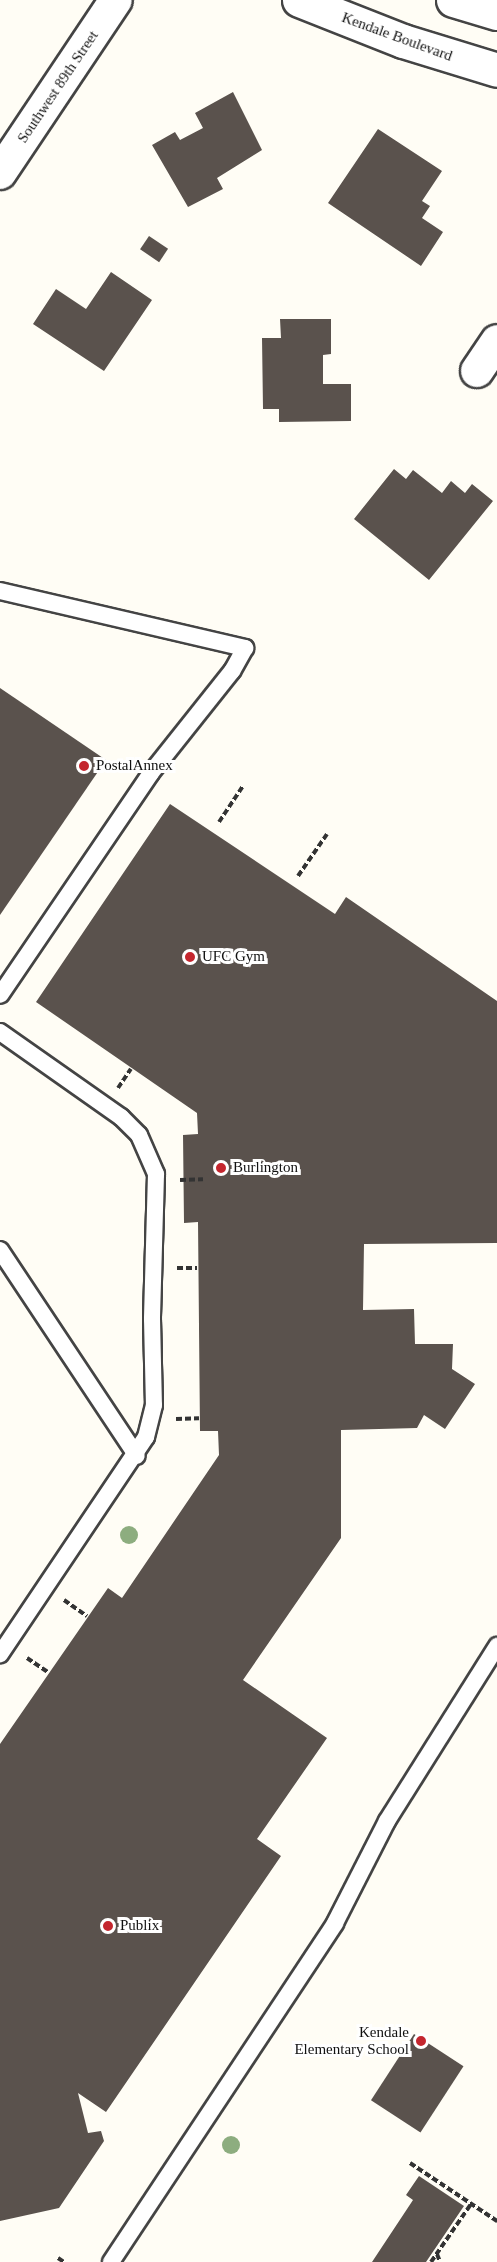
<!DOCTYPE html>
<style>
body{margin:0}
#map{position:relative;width:497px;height:2262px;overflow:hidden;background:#fffdf5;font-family:"Times New Roman",serif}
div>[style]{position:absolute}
.building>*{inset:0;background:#5a524d;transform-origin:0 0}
.path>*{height:4px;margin-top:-2px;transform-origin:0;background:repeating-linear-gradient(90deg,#333 0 6px,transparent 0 9px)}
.roads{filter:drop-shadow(2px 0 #444) drop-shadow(-2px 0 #444) drop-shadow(0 2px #444) drop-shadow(0 -2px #444)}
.service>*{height:16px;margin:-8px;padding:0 8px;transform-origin:8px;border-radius:8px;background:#fff}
.minor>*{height:32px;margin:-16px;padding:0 16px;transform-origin:16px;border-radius:16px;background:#fff}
.tertiary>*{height:33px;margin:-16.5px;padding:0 16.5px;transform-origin:16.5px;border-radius:16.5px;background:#fff}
.trees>*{width:18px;height:18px;margin:-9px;border-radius:50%;background:#8dad7f}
.dots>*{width:16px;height:16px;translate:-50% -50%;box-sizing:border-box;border:3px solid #fff;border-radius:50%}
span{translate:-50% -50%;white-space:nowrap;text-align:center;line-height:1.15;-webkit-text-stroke:6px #fff;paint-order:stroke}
.street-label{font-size:15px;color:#111}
.poi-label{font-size:15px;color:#111}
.left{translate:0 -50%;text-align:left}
.right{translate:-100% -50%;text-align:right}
</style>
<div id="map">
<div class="building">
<div style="clip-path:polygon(233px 92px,262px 150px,217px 178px,223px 189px,188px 207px,152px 145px,175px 132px,180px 140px,203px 128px,195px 113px)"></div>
<div style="clip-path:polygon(378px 129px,442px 171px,422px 201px,430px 206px,422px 218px,443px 232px,421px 266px,328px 203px)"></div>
<div style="left:149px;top:236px;width:23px;height:16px;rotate:34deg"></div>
<div style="clip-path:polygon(111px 272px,152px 300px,104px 371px,33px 324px,56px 289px,86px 309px)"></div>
<div style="clip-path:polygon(280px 319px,331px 319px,331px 354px,323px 355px,323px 384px,351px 384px,351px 421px,279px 422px,279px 409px,263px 409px,262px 338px,281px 338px)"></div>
<div style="clip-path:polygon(394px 469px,406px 479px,413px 470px,442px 493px,451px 481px,465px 493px,472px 484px,493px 501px,429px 580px,354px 519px)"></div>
<div style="clip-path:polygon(0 688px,106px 760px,0 915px)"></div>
<div style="clip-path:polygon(170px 804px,335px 914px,346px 897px,497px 1001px,497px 1243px,364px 1244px,363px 1310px,414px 1309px,415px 1344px,453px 1344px,452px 1369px,475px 1384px,445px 1429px,424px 1415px,417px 1428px,341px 1430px,341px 1538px,243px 1680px,327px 1738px,257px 1839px,281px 1856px,106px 2112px,78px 2093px,88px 2133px,101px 2131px,104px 2141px,59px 2208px,0 2221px,0 1744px,108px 1588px,122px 1598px,219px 1455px,218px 1431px,200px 1431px,198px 1222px,184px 1223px,183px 1135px,198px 1134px,197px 1113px,36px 1002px)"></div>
<div style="left:414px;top:2034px;width:59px;height:79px;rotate:33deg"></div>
<div style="clip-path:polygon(419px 2176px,464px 2206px,426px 2262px,372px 2262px,413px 2200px,406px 2195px)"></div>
</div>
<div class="path">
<div style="left:219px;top:822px;width:43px;rotate:-56.3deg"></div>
<div style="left:298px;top:876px;width:51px;rotate:-55.4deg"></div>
<div style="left:118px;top:1088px;width:23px;rotate:-56deg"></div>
<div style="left:180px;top:1180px;width:23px;rotate:-2deg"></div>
<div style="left:177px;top:1268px;width:20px"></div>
<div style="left:176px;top:1419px;width:23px;rotate:-2deg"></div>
<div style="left:64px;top:1600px;width:28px;rotate:35deg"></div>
<div style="left:27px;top:1658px;width:25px;rotate:34deg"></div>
<div style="left:410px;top:2163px;width:105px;rotate:33.7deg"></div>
<div style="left:437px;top:2254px;width:9px;rotate:69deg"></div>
<div style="left:58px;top:2258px;width:7px;rotate:34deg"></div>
<div style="left:431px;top:2262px;width:70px;rotate:-55.4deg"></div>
</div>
<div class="roads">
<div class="service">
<div style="left:0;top:591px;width:252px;rotate:13.1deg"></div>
<div style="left:245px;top:648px;width:26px;rotate:119deg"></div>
<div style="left:232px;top:671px;width:130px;rotate:128.5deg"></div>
<div style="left:151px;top:773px;width:268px;rotate:124.2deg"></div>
<div style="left:0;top:1032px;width:148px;rotate:35.1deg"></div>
<div style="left:121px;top:1117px;width:25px;rotate:45deg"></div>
<div style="left:139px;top:1135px;width:43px;rotate:66.4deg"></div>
<div style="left:156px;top:1174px;width:145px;rotate:91.6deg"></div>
<div style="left:152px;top:1319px;width:86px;rotate:88.7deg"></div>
<div style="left:154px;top:1405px;width:33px;rotate:104deg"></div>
<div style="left:146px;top:1437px;width:262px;rotate:123.9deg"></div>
<div style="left:0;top:1250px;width:247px;rotate:56.4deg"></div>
<div style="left:111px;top:2262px;width:406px;rotate:-56.5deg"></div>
<div style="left:335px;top:1923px;width:114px;rotate:-63deg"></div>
<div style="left:387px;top:1821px;width:207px;rotate:-57.8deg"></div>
</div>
<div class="minor">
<div style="left:0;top:173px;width:208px;rotate:-56.2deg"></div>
<div style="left:477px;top:371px;width:36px;rotate:-56deg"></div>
</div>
<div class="tertiary">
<div style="left:299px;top:0;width:112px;rotate:21.5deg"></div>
<div style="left:403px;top:41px;width:98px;rotate:17.1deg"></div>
<div style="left:453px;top:0;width:46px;rotate:16.5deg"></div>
</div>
</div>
<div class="trees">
<div style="left:129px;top:1535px"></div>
<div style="left:231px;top:2145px"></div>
</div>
<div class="dots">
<div style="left:84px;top:766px;background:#c4262e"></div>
<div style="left:190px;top:957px;background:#c4262e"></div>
<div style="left:221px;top:1168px;background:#c4262e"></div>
<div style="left:108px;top:1926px;background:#c4262e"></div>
<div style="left:421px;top:2041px;background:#c4262e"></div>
</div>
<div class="street-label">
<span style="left:397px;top:37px;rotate:20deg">Kendale Boulevard</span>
<span style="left:58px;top:87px;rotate:-56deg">Southwest 89th Street</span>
</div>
<div class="poi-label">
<span class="left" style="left:96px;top:766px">PostalAnnex</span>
<span class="left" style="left:202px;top:957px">UFC Gym</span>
<span class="left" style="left:233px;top:1168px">Burlington</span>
<span class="left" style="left:120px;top:1926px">Publix</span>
<span class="right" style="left:409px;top:2041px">Kendale<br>Elementary School</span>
</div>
</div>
